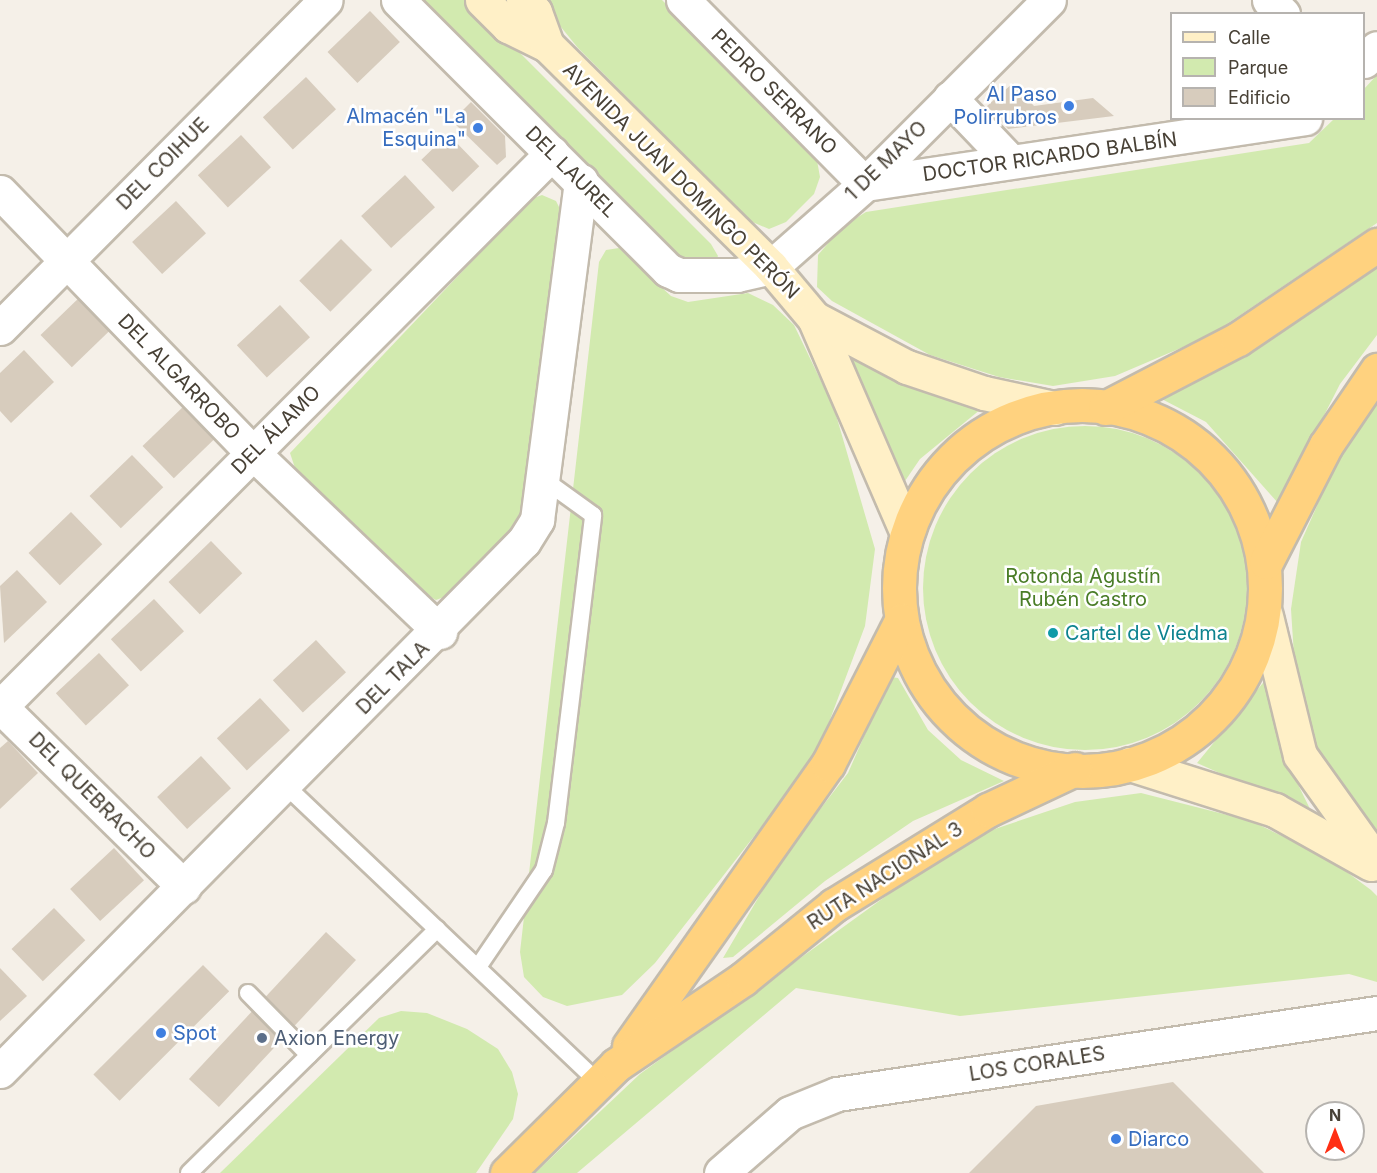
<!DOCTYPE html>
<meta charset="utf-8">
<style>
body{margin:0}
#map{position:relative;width:1377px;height:1173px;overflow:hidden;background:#f5f0e8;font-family:Inter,sans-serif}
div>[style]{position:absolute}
.green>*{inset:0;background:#d2eaaf}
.round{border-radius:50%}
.building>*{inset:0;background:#d7ccbd;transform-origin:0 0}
.roads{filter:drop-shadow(2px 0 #c3bbad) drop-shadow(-2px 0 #c3bbad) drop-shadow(0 2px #c3bbad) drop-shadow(0 -2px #c3bbad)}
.service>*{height:16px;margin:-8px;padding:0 8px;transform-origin:8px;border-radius:8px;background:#fff}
.minor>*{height:33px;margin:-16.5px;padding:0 16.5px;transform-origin:16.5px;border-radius:16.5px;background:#fff}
.tertiary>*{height:33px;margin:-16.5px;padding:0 16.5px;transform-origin:16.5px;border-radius:16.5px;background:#fff}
.secondary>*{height:33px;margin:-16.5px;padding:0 16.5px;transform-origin:16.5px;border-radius:16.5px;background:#fff0c7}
.trunk>*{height:33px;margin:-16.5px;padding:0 16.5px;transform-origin:16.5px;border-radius:16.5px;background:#ffd27f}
.trunk>.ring{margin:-16.5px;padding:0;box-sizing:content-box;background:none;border:33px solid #ffd27f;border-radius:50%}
.dots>*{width:16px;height:16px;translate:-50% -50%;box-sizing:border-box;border:3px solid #fff;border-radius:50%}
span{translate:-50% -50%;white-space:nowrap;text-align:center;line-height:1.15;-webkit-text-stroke:5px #fff;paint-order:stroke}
.street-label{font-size:20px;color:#484136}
.shop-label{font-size:20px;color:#366cbe}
.right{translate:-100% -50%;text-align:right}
.left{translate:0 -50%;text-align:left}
.park-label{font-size:20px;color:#4a7d27}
.culture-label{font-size:20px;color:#0d838f}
.service-label{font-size:20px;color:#4e5e75}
.legend{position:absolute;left:1170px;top:12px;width:195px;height:108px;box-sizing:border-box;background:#fff;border:2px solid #b6b3af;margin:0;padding:8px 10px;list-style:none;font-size:18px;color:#484136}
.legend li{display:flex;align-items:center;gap:12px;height:30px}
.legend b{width:30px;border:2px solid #b6b3af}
.north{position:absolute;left:1305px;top:1101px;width:60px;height:60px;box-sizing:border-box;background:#fff;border:2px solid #b6b3af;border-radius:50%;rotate:0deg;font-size:16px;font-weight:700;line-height:24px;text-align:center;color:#484136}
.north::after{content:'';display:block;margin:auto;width:21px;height:27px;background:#ff2f14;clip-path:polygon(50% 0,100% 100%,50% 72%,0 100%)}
</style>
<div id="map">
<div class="green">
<div style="clip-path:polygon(422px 0,467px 0,711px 244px,718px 256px,714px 264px,684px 259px,670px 250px)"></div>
<div style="clip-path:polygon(539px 0,662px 0,816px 155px,820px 177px,814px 194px,786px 222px,769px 229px,750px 221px,578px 48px)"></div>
<div style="clip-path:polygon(1377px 75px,1377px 223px,1209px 336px,1115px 376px,1053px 386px,999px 377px,930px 355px,832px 301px,817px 287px,818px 255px,842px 227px,866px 212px,1309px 143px,1334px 119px,1364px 118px,1364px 89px)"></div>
<div style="clip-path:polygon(542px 195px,556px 201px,562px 213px,525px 512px,452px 594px,436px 600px,419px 591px,295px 468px,290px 453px,531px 199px)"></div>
<div style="clip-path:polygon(619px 248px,671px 296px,688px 302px,748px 293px,773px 305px,794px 325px,834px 408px,875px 549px,865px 626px,816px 757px,655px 963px,622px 995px,567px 1006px,543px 997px,524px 977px,520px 952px,599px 262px,606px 250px)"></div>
<div style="clip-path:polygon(1377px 261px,1377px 335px,1340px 384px,1279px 504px,1206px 422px,1154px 395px,1232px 363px)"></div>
<div style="clip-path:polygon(847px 349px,981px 409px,920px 459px,905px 481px)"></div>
<div style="clip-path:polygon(1377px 401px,1377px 839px,1317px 748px,1294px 656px,1291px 609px,1301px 542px,1340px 454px)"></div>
<div class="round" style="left:923px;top:426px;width:324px;height:324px"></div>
<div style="clip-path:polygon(890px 677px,898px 678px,928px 730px,961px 760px,1004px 781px,913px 821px,825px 881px,733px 957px,723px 958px,778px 864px,848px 773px)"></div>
<div style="clip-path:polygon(1267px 678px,1284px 756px,1313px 815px,1197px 763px)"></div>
<div style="clip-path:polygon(1141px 793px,1251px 821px,1328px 858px,1371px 890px,1377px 896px,1377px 982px,1349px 974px,960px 1016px,796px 988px,577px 1173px,535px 1173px,640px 1074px,965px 839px,1075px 802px)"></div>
<div style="clip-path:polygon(401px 1011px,427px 1013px,467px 1029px,498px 1049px,512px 1072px,518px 1094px,513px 1119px,476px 1173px,220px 1173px,379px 1018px)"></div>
</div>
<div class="building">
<div style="left:370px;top:11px;width:43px;height:59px;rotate:46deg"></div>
<div style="left:306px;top:77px;width:44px;height:59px;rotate:47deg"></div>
<div style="clip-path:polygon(1013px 83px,1034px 106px,1093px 98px,1114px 116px,1008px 129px,987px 106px)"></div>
<div style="clip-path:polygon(471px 102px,505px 136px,506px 157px,497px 165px,452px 121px)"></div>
<div style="left:448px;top:134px;width:45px;height:37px;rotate:46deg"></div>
<div style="left:241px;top:135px;width:44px;height:59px;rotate:47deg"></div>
<div style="left:405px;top:175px;width:44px;height:60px;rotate:47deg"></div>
<div style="left:176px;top:201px;width:44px;height:60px;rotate:47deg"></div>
<div style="left:341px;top:239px;width:44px;height:59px;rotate:45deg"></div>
<div style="left:83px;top:294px;width:45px;height:59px;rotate:46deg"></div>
<div style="left:280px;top:305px;width:44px;height:59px;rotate:47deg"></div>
<div style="clip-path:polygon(24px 350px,54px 382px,11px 423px,0 411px,0 373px)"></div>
<div style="left:185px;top:405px;width:45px;height:59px;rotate:46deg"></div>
<div style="left:132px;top:455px;width:45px;height:59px;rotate:46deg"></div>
<div style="left:71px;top:512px;width:45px;height:59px;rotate:46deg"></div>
<div style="left:211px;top:541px;width:45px;height:59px;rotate:46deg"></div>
<div style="clip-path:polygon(17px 570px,47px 602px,4px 643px,0 586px)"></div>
<div style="left:154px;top:599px;width:44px;height:59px;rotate:47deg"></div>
<div style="left:316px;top:640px;width:44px;height:59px;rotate:47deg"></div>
<div style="left:99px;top:653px;width:44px;height:59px;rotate:47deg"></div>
<div style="left:260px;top:698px;width:44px;height:59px;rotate:47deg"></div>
<div style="clip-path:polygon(8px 741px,38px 773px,0 809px,0 748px)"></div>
<div style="left:201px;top:756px;width:44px;height:60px;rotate:47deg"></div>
<div style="left:114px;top:848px;width:44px;height:60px;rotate:47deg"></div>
<div style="left:54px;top:908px;width:45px;height:59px;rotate:46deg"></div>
<div style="left:326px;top:932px;width:41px;height:201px;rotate:43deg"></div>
<div style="left:203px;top:965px;width:37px;height:155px;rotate:45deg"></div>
<div style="clip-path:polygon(0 968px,27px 996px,0 1021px)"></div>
<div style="clip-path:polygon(1173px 1082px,1264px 1173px,969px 1173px,1036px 1106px)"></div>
</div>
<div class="roads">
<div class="service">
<div style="left:286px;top:786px;width:430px;rotate:43.5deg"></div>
<div style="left:478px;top:967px;width:117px;rotate:-55.8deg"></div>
<div style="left:544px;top:870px;width:49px;rotate:-75.7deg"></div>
<div style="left:556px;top:823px;width:310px;rotate:-83.1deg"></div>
<div style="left:593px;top:515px;width:62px;rotate:-144.2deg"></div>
<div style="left:248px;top:993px;width:87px;rotate:45.5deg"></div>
<div style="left:189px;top:1173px;width:348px;rotate:-44.5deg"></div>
</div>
<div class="minor">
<div style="left:398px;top:0;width:382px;rotate:45deg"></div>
<div style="left:668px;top:270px;width:12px;rotate:24deg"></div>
<div style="left:679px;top:275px;width:58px"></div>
<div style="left:737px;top:275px;width:35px;rotate:-13deg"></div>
<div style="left:683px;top:0;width:259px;rotate:45.3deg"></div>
<div style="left:865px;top:184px;width:260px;rotate:-45deg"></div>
<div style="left:1269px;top:0;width:20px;rotate:45deg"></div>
<div style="left:950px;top:98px;width:88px;rotate:46.4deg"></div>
<div style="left:0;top:192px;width:363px;rotate:45.9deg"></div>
<div style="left:253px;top:453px;width:259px;rotate:43.7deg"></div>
<div style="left:0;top:328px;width:462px;rotate:-45.2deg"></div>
<div style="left:0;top:706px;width:258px;rotate:44.5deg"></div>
<div style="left:0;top:707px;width:782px;rotate:-45.1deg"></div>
<div style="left:0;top:1071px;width:745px;rotate:-45.33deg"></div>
<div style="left:524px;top:541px;width:25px;rotate:-58deg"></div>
<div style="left:537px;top:520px;width:342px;rotate:-82.6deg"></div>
<div style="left:721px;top:1173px;width:91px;rotate:-41deg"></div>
<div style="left:790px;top:1113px;width:51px;rotate:-22deg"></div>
<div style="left:837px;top:1094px;width:546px;rotate:-8.53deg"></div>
</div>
<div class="tertiary">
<div style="left:1364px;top:61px;width:18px;rotate:-45deg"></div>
<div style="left:771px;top:267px;width:125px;rotate:-41.4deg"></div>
<div style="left:865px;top:184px;width:445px;rotate:-8.5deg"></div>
</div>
<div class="secondary">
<div style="left:482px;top:0;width:37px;rotate:45deg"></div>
<div style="left:508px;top:26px;width:43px;rotate:26deg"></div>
<div style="left:547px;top:45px;width:315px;rotate:44.7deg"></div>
<div style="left:771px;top:267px;width:67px;rotate:49.9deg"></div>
<div style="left:814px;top:318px;width:232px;rotate:66.6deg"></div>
<div style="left:523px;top:0;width:17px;rotate:45deg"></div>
<div style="left:535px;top:12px;width:35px;rotate:70deg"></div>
<div style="left:814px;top:318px;width:105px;rotate:27.8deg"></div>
<div style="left:907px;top:367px;width:81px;rotate:18.7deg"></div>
<div style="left:984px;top:393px;width:72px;rotate:12.1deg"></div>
<div style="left:1266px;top:616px;width:143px;rotate:76.3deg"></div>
<div style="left:1300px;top:755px;width:133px;rotate:54.5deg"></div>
<div style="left:1130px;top:764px;width:152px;rotate:17.6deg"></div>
<div style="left:1275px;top:810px;width:110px;rotate:29.4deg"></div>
</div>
<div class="trunk">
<div class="ring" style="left:899px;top:405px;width:333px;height:333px"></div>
<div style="left:1105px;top:408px;width:150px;rotate:-27.4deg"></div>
<div style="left:1238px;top:339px;width:168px;rotate:-34.1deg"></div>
<div style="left:1266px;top:562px;width:131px;rotate:-62.9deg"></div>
<div style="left:1326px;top:445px;width:91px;rotate:-55.8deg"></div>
<div style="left:629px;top:1046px;width:345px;rotate:-54.8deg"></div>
<div style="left:828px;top:764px;width:161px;rotate:-63deg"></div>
<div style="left:507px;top:1173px;width:153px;rotate:-44.7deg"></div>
<div style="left:616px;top:1065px;width:153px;rotate:-34.1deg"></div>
<div style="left:743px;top:979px;width:117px;rotate:-39.1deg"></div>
<div style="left:834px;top:905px;width:181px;rotate:-31.7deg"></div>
<div style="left:988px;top:810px;width:96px;rotate:-25.2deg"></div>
</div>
</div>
<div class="dots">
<div style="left:1069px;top:106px;background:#3f7fe0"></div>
<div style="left:478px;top:128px;background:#3f7fe0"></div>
<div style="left:1053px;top:633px;background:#0f9aa8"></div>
<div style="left:161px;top:1033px;background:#3f7fe0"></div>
<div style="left:262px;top:1038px;background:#5c6f8a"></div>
<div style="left:1116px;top:1139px;background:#3f7fe0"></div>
</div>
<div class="street-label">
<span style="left:774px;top:92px;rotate:45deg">PEDRO SERRANO</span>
<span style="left:1050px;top:157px;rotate:-8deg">DOCTOR RICARDO BALBÍN</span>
<span style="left:886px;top:161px;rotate:-44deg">1 DE MAYO</span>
<span style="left:163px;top:164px;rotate:-45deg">DEL COIHUE</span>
<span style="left:571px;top:172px;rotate:45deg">DEL LAUREL</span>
<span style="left:681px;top:181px;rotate:45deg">AVENIDA JUAN DOMINGO PERÓN</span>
<span style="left:179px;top:377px;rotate:46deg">DEL ALGARROBO</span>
<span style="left:276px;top:430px;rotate:-45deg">DEL ÁLAMO</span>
<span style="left:393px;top:678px;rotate:-45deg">DEL TALA</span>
<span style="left:92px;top:796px;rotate:45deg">DEL QUEBRACHO</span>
<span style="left:885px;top:876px;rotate:-33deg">RUTA NACIONAL 3</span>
<span style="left:1037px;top:1064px;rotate:-9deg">LOS CORALES</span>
</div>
<div class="shop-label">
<span class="right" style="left:1057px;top:106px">Al Paso<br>Polirrubros</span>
<span class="right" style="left:466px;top:128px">Almacén "La<br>Esquina"</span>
<span class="left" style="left:173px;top:1033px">Spot</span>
<span class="left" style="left:1128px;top:1139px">Diarco</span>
</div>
<div class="park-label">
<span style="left:1083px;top:588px">Rotonda Agustín<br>Rubén Castro</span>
</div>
<div class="culture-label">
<span class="left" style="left:1065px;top:633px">Cartel de Viedma</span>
</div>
<div class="service-label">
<span class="left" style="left:274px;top:1038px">Axion Energy</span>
</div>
<ul class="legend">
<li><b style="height:8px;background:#fff0c7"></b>Calle</li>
<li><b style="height:16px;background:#d2eaaf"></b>Parque</li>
<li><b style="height:16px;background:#d7ccbd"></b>Edificio</li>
</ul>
<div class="north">N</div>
</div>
